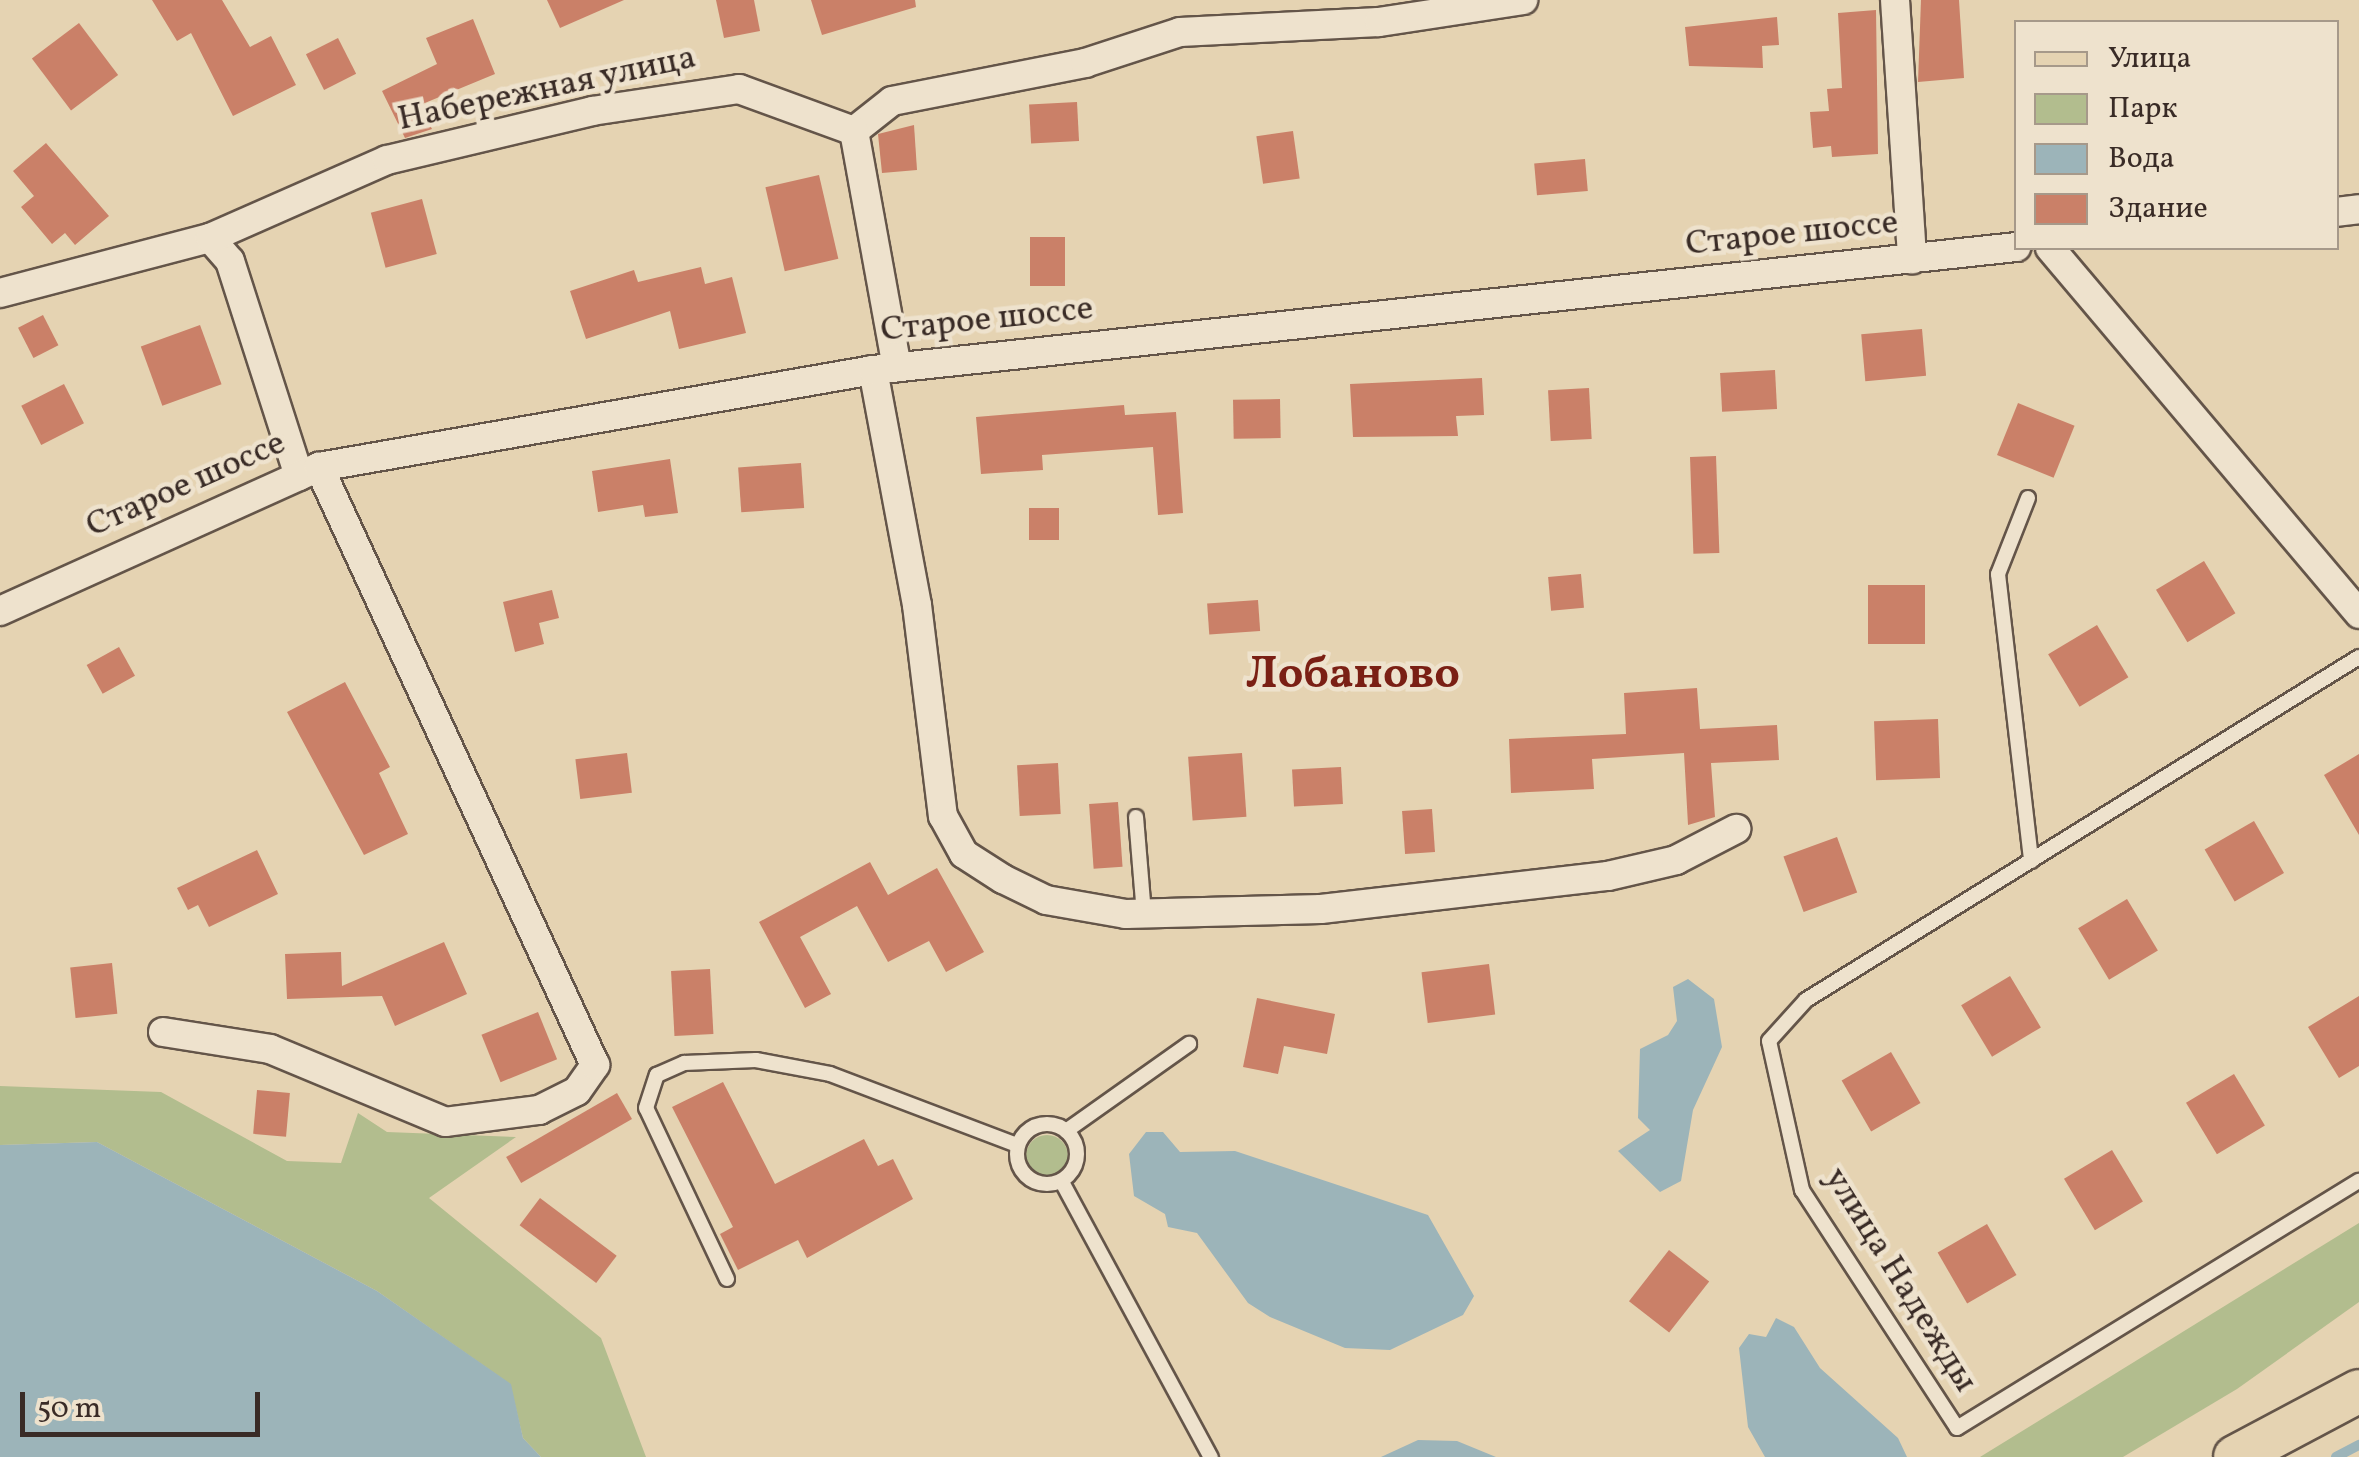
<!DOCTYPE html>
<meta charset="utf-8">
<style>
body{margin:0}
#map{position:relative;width:2359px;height:1457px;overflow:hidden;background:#e5d3b2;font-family:Vollkorn,serif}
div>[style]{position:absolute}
.green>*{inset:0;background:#b2bd8e}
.round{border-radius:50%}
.water>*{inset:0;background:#9cb4b9}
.stream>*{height:10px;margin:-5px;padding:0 5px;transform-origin:5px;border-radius:5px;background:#9cb4b9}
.building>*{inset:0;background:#ca8068;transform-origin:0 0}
.roads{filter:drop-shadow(2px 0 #645549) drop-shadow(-2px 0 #645549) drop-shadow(0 2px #645549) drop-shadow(0 -2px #645549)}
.lane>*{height:14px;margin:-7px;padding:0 7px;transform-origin:7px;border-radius:7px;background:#eee2cd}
.lane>.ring{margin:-7px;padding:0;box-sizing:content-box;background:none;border:14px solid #eee2cd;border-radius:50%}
.street>*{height:28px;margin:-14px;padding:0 14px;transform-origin:14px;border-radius:14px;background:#eee2cd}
.primary>*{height:42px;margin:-21px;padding:0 21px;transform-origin:21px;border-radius:21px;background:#e5d3b2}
span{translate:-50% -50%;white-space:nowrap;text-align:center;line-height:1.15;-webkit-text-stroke:9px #eee2cd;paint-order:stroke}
.street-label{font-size:35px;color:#392b26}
.district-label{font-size:45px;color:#7a1f14;font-weight:700}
.legend{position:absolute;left:2014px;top:20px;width:325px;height:230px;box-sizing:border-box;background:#eee2cd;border:2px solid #a6998a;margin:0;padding:12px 18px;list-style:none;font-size:30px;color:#392b26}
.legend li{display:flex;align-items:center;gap:20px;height:50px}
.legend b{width:50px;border:2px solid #a6998a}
.scale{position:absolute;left:20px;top:1392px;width:240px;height:45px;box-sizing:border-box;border:5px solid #392b26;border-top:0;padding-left:12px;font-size:30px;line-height:35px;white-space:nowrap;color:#392b26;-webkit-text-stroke:8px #eee2cd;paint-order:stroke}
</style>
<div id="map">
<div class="green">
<div style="clip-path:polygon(0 1086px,161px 1092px,287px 1161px,341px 1163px,358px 1113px,387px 1132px,516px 1137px,429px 1198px,601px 1338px,646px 1457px,541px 1457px,523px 1438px,510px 1384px,377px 1291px,97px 1142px,0 1145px)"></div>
<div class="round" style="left:1026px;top:1135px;width:42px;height:42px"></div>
<div style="clip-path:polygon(2359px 1223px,2359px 1302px,2237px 1389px,2123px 1457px,1980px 1457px)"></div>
</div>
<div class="water">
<div style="clip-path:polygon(1688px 979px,1714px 999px,1722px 1047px,1693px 1110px,1681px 1181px,1660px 1192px,1618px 1151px,1650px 1130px,1638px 1118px,1640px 1049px,1668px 1035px,1677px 1021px,1673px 987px)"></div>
<div style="clip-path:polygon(1146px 1132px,1163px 1132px,1180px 1152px,1235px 1151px,1428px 1215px,1474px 1296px,1463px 1315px,1390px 1350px,1345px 1348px,1270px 1317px,1248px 1303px,1197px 1233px,1168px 1227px,1165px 1214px,1134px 1196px,1129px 1154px)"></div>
<div style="clip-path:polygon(97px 1142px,377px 1291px,511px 1384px,523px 1438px,541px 1457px,0 1457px,0 1145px)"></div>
<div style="clip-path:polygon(1776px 1318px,1794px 1327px,1820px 1368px,1898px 1438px,1907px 1457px,1765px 1457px,1748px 1427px,1739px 1348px,1749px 1334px,1766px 1337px)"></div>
<div style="clip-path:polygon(1418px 1440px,1457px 1441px,1496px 1457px,1381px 1457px)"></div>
</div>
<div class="stream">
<div style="left:2336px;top:1457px;width:26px;rotate:-28deg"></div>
</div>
<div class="building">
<div style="clip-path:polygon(152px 0,222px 0,250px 47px,271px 36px,296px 85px,233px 116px,191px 33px,177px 41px)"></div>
<div style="clip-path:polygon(547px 0,624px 0,560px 28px)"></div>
<div style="clip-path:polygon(716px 0,754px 0,760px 31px,724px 38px)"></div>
<div style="clip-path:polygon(811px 0,915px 0,916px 7px,822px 35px)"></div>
<div style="clip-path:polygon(1921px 0,1959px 0,1964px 78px,1918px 82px)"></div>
<div style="clip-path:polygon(1876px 10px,1878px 154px,1832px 157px,1831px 146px,1813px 148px,1810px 112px,1829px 111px,1827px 89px,1842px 88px,1838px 13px)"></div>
<div style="clip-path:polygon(1777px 17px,1779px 45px,1762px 46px,1763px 68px,1689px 66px,1685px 27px)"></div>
<div style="clip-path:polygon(473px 19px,495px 74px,420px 105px,432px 129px,405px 138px,382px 91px,437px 64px,426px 38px)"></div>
<div style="left:79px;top:23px;width:65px;height:59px;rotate:53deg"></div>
<div style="left:338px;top:38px;width:40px;height:36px;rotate:63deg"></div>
<div style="left:1077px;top:102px;width:39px;height:48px;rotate:87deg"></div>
<div style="clip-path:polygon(914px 125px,917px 170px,882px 173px,878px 134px)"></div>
<div style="left:1293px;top:131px;width:48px;height:37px;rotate:82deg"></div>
<div style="clip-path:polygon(46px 143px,109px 216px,75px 245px,65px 233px,52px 244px,21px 207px,34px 196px,13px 171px)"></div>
<div style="left:1585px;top:159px;width:32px;height:51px;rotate:85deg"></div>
<div style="left:819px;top:175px;width:86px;height:55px;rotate:77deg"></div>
<div style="left:422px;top:199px;width:57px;height:53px;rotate:75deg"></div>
<div style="left:1030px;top:237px;width:35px;height:49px"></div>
<div style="clip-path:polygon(701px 267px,705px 284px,732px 277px,746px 333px,679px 349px,670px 311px,586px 339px,570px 291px,634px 270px,638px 282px)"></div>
<div style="left:43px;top:315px;width:34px;height:28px;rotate:63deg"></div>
<div style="left:200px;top:325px;width:63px;height:63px;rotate:70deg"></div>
<div style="left:1922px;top:329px;width:47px;height:61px;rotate:85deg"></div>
<div style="left:1775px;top:370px;width:39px;height:55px;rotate:87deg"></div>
<div style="clip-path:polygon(1482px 378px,1484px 415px,1456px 416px,1458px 436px,1353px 437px,1350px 384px)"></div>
<div style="left:64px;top:384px;width:44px;height:48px;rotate:63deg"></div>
<div style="left:1589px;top:388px;width:51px;height:41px;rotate:87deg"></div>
<div style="left:1280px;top:399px;width:39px;height:47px;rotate:89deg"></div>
<div style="left:2018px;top:403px;width:61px;height:56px;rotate:22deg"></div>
<div style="clip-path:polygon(1124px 405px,1125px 415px,1176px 412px,1183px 513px,1158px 515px,1153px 447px,1042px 455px,1043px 470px,981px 474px,976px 417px)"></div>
<div style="left:1716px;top:456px;width:97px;height:26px;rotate:88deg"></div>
<div style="clip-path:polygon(670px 459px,678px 513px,645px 517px,643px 505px,598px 512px,592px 471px)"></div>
<div style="left:801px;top:463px;width:45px;height:63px;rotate:86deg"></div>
<div style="left:1029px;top:508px;width:30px;height:32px"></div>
<div style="left:2204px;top:561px;width:61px;height:56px;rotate:59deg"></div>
<div style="left:1581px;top:574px;width:34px;height:33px;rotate:85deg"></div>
<div style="left:1868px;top:585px;width:57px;height:59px"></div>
<div style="clip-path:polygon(552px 590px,559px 618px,539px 623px,544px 644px,515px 652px,503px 602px)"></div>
<div style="left:1258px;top:600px;width:31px;height:51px;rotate:86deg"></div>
<div style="left:2097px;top:625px;width:61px;height:57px;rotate:59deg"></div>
<div style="left:119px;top:647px;width:33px;height:37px;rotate:61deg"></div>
<div style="clip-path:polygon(345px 682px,390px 767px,379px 773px,408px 834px,364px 855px,287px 712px)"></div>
<div style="clip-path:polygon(1697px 688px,1700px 729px,1777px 725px,1779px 760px,1711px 763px,1715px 817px,1688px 825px,1684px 753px,1592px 759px,1594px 789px,1511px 793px,1509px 739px,1626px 734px,1624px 693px)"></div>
<div style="left:1938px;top:719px;width:59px;height:64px;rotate:88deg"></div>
<div style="left:627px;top:753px;width:40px;height:52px;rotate:83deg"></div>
<div style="left:1242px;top:753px;width:64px;height:54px;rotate:86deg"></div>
<div style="clip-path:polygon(2359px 754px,2359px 835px,2324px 775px)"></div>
<div style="left:1058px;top:763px;width:51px;height:41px;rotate:87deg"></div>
<div style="left:1341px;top:767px;width:37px;height:49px;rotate:87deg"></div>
<div style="left:1118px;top:802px;width:65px;height:29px;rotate:86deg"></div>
<div style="left:1432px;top:809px;width:43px;height:30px;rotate:86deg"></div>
<div style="left:2254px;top:821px;width:60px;height:57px;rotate:60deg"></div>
<div style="left:1837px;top:837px;width:59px;height:57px;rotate:70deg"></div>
<div style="clip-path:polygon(257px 850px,278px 894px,209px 927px,198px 905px,188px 910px,177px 888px)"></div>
<div style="clip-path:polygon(870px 862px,888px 895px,937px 868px,984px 952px,946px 972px,929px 941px,888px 962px,857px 906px,800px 937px,831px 994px,805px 1008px,759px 922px)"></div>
<div style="left:2127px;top:899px;width:60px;height:57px;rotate:59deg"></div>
<div style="clip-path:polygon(444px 942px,467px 994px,395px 1026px,382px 996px,287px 999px,285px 954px,341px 952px,342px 986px)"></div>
<div style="left:112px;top:963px;width:51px;height:42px;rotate:84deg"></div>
<div style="left:1489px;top:964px;width:51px;height:68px;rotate:83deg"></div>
<div style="left:710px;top:969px;width:65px;height:39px;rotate:87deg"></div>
<div style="left:2010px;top:976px;width:60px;height:57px;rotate:59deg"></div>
<div style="clip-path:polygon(2359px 996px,2359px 1066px,2339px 1078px,2308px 1027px)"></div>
<div style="clip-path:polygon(1257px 998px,1335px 1014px,1327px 1054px,1284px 1046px,1278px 1074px,1243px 1067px)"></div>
<div style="left:538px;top:1012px;width:51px;height:61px;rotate:68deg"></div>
<div style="left:1891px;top:1052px;width:59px;height:57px;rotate:60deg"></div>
<div style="left:2234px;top:1074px;width:60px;height:56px;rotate:59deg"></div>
<div style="clip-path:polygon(723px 1082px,775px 1184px,864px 1139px,878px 1166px,893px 1159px,913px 1199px,807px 1258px,798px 1240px,738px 1270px,720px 1234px,733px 1227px,672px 1107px)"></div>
<div style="left:257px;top:1090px;width:33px;height:44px;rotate:5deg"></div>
<div style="left:617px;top:1093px;width:30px;height:128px;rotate:60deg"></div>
<div style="left:2112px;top:1150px;width:60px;height:56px;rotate:59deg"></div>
<div style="left:540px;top:1198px;width:96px;height:34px;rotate:37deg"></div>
<div style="left:1987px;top:1224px;width:59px;height:57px;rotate:60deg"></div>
<div style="left:1669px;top:1250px;width:51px;height:65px;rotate:38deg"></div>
</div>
<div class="roads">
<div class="lane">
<div style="left:2028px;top:498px;width:82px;rotate:111.5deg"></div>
<div style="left:1998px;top:574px;width:289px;rotate:83.4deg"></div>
<div style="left:2359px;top:657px;width:651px;rotate:148.19deg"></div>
<div style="left:1806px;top:1000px;width:55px;rotate:132.1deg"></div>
<div style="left:1769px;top:1041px;width:153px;rotate:77.5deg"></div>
<div style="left:1802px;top:1190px;width:284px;rotate:56.9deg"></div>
<div style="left:1957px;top:1428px;width:472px;rotate:-31.6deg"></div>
<div style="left:1136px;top:817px;width:97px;rotate:85.3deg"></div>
<div class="ring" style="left:1017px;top:1124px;width:46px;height:46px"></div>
<div style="left:1066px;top:1131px;width:151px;rotate:-35.3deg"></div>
<div style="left:1062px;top:1182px;width:313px;rotate:61.6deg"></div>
<div style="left:727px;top:1279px;width:189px;rotate:-115.3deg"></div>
<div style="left:646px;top:1108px;width:35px;rotate:-72deg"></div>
<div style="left:657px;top:1075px;width:30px;rotate:-24deg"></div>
<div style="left:684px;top:1063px;width:72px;rotate:-2.4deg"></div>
<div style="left:756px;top:1060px;width:75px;rotate:10.7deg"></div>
<div style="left:830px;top:1074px;width:200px;rotate:20.8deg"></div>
</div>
<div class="street">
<div style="left:1895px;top:0;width:260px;rotate:86.2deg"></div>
<div style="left:854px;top:131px;width:48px;rotate:-38.3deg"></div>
<div style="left:892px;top:101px;width:197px;rotate:-11.1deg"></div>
<div style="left:1085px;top:63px;width:100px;rotate:-18.1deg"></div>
<div style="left:1180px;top:32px;width:199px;rotate:-2.9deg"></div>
<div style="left:1379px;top:22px;width:146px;rotate:-8.7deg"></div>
<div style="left:854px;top:131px;width:240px;rotate:79.7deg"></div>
<div style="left:2336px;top:212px;width:23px;rotate:-7deg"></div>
<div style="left:210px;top:238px;width:30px;rotate:49deg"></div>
<div style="left:230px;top:261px;width:226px;rotate:72.2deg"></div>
<div style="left:2050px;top:248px;width:479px;rotate:49.8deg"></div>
<div style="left:0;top:293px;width:217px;rotate:-14.7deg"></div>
<div style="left:210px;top:238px;width:193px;rotate:-23.8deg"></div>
<div style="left:387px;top:160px;width:211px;rotate:-13.4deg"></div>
<div style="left:592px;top:111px;width:149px;rotate:-8.5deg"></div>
<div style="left:739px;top:89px;width:122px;rotate:20.1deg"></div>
<div style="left:873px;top:370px;width:239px;rotate:79.4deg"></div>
<div style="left:917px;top:605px;width:213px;rotate:83deg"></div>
<div style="left:943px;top:816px;width:43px;rotate:61.1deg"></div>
<div style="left:964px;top:854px;width:46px;rotate:32.7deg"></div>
<div style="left:1003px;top:879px;width:48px;rotate:26deg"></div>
<div style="left:1046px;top:900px;width:81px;rotate:9.9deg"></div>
<div style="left:1126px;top:914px;width:195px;rotate:-1.5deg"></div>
<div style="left:1321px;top:909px;width:289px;rotate:-6.6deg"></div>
<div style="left:1608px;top:876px;width:70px;rotate:-13.2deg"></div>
<div style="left:1676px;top:860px;width:68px;rotate:-27.3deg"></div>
<div style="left:0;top:611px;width:350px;rotate:-24.3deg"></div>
<div style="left:319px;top:467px;width:562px;rotate:-9.93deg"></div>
<div style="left:873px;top:370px;width:1150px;rotate:-6.14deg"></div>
<div style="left:163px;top:1032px;width:108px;rotate:9deg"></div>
<div style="left:270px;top:1049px;width:190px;rotate:22.6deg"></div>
<div style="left:445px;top:1122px;width:95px;rotate:-7.3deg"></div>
<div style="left:539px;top:1110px;width:42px;rotate:-26.6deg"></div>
<div style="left:577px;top:1091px;width:32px;rotate:-55deg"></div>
<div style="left:595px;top:1065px;width:659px;rotate:-114.78deg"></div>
</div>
<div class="primary">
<div style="left:2235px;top:1457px;width:140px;rotate:-28deg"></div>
</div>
</div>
<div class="street-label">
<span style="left:547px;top:89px;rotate:-12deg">Набережная улица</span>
<span style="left:1792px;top:234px;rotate:-6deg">Старое шоссе</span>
<span style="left:987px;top:320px;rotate:-6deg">Старое шоссе</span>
<span style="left:186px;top:485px;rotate:-24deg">Старое шоссе</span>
<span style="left:1900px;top:1280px;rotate:58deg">улица Надежды</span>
</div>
<div class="district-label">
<span style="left:1353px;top:676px">Лобаново</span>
</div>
<ul class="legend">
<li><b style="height:12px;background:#e5d3b2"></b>Улица</li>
<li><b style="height:28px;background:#b2bd8e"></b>Парк</li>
<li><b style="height:28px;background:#9cb4b9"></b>Вода</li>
<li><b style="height:28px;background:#ca8068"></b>Здание</li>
</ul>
<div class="scale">50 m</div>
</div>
